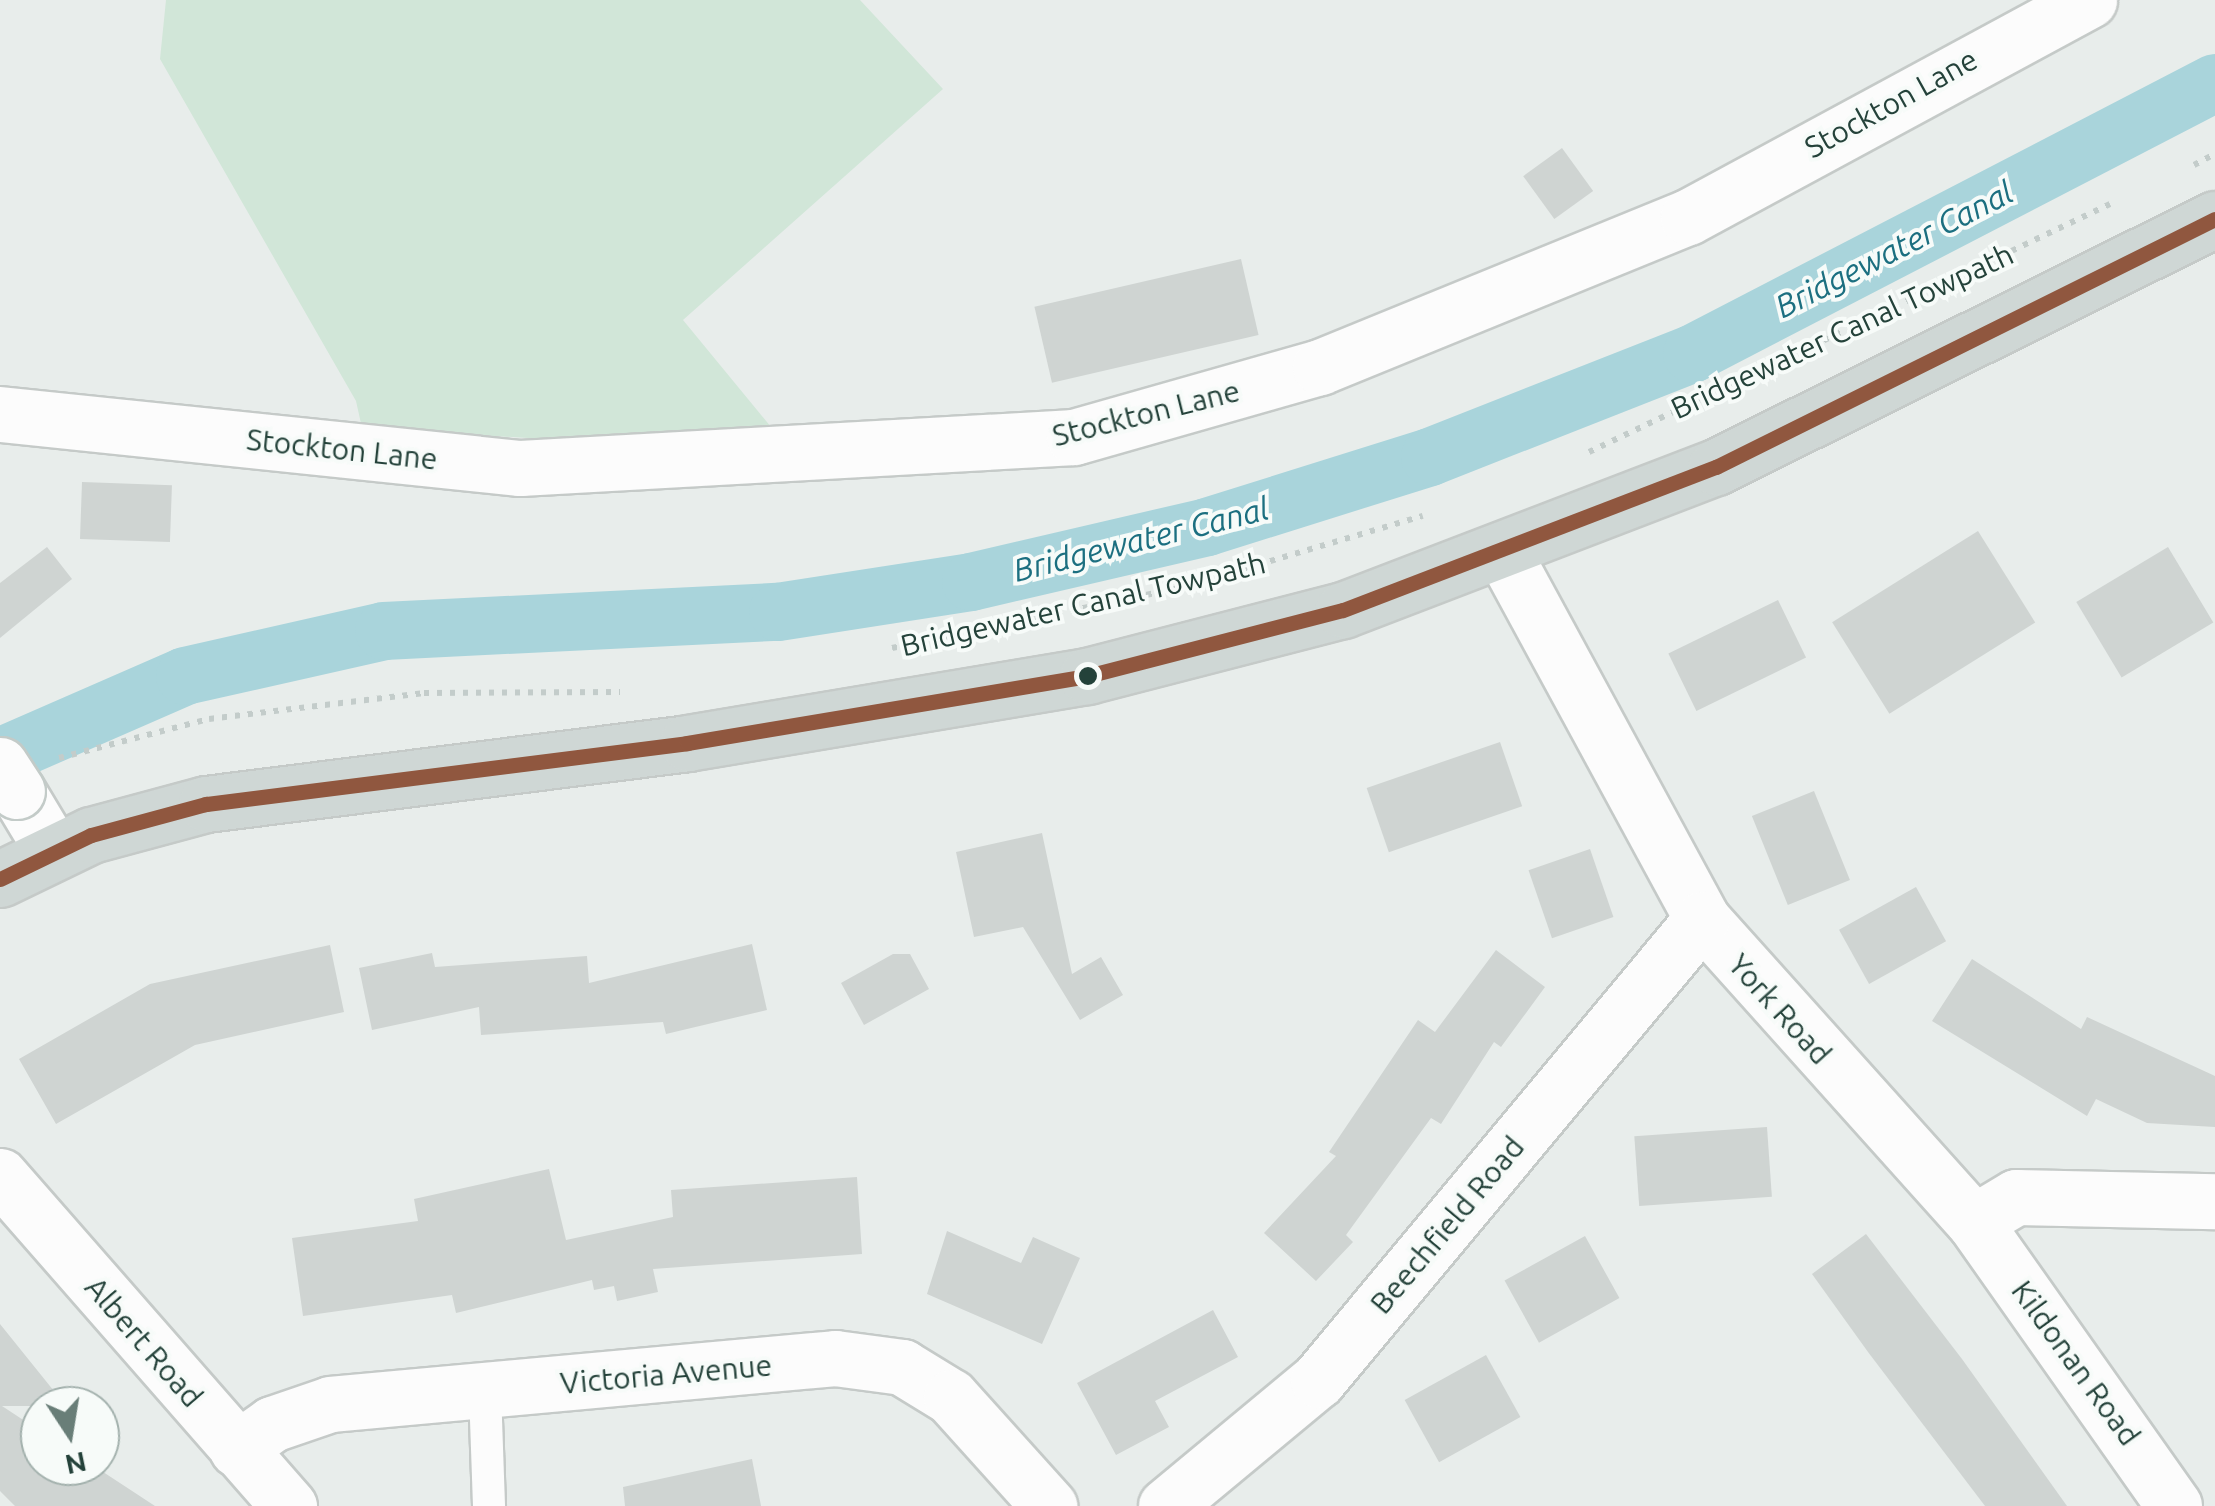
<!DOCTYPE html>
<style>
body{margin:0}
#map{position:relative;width:2215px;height:1506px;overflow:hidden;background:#e8edeb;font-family:Ubuntu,sans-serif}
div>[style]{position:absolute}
.green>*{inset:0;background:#d1e6d8}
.canal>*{height:58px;margin:-29px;padding:0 29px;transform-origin:29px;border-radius:29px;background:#a9d4db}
.building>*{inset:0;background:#cfd4d2;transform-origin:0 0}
.path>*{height:6px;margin-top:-3px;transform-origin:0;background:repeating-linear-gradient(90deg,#c3ccca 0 5px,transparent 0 13px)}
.roads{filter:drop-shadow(2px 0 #c5cac8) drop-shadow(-2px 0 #c5cac8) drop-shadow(0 2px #c5cac8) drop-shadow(0 -2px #c5cac8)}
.lane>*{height:32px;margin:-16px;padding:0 16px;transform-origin:16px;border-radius:16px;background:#fcfcfc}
.street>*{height:55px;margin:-27.5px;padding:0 27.5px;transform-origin:27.5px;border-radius:27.5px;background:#fcfcfc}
.secondary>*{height:55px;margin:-27.5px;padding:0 27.5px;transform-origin:27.5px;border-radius:27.5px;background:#fcfcfc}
.primary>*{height:55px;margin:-27.5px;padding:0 27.5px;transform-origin:27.5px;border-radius:27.5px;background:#cfd7d5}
.bridges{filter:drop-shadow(2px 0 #c3cbc8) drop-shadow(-2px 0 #c3cbc8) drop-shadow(0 2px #c3cbc8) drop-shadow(0 -2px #c3cbc8)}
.secondary-bridge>*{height:55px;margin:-27.5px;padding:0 27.5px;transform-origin:27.5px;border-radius:27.5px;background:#fcfcfc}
.bus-1>*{height:15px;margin:-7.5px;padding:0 7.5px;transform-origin:7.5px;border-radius:7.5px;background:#90573f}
.dots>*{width:28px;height:28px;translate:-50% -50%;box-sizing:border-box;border:5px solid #f7fbf9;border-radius:50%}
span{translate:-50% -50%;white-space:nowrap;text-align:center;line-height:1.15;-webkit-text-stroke:8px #f7fbf9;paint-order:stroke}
.street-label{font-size:30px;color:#24423a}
.water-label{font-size:32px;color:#1c6f80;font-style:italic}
.north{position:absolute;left:20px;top:1386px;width:100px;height:100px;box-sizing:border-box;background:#f7fbf9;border:2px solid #a3b1ad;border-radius:50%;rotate:168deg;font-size:28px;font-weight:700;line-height:40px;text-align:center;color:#24423a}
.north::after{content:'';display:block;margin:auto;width:35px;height:45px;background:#697e78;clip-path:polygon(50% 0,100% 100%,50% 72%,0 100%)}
</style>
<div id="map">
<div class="green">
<div style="clip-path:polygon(166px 0,860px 0,943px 89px,683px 320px,776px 433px,774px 453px,362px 428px,356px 401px,160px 59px)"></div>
</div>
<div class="canal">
<div style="left:0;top:757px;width:202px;rotate:-23.6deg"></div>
<div style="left:185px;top:676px;width:204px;rotate:-12.7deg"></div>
<div style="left:384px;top:631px;width:394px;rotate:-2.8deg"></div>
<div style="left:778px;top:612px;width:195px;rotate:-8.8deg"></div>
<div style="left:971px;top:582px;width:242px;rotate:-13.1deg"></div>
<div style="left:1207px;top:527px;width:234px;rotate:-17.4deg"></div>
<div style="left:1430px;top:457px;width:282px;rotate:-21.5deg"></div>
<div style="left:1692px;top:354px;width:589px;rotate:-27.39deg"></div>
</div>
<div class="building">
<div style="left:1562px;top:148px;width:53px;height:48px;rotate:54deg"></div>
<div style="left:1241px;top:259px;width:78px;height:212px;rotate:77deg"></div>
<div style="left:82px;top:482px;width:90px;height:57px;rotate:2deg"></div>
<div style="left:1978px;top:531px;width:108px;height:172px;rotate:58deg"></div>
<div style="clip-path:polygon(47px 547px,72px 579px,0 638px,0 583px)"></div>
<div style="left:2168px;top:547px;width:88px;height:107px;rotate:59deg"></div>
<div style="left:1778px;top:600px;width:64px;height:122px;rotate:64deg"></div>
<div style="left:1500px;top:742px;width:68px;height:141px;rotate:71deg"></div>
<div style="left:1814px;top:791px;width:96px;height:67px;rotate:68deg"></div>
<div style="clip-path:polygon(1042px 833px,1072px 974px,1101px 957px,1123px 995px,1080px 1020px,1023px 927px,974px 937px,956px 852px)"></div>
<div style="left:1590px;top:849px;width:72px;height:65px;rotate:71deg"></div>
<div style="left:1916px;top:887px;width:62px;height:88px;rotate:61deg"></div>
<div style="clip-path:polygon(752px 944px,767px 1010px,666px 1034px,663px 1022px,481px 1035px,479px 1007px,372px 1030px,359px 968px,432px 953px,435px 967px,587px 956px,589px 983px)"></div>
<div style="clip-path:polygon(330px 945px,344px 1012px,195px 1045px,56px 1124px,19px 1059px,150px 984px)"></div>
<div style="clip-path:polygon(1496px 950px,1545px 987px,1501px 1047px,1494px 1042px,1441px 1124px,1431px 1118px,1346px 1235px,1353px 1242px,1316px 1281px,1264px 1233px,1336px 1156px,1329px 1152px,1418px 1020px,1435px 1032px)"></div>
<div style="clip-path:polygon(893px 954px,910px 954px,929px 989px,864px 1025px,841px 983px)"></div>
<div style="clip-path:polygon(1972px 959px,2081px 1029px,2087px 1017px,2215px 1076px,2215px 1127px,2147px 1123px,2096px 1099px,2087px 1116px,1932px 1021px)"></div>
<div style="left:1767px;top:1127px;width:70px;height:133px;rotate:86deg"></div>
<div style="clip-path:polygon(549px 1169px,566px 1240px,673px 1217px,671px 1190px,857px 1177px,862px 1254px,653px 1269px,658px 1292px,617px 1301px,614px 1286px,594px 1290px,592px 1280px,456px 1313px,452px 1295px,303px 1316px,292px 1238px,418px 1221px,414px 1199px)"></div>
<div style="clip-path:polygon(947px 1231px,1021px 1263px,1033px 1237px,1080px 1258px,1042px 1344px,927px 1294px)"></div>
<div style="clip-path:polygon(1866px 1234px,1962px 1359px,2067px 1506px,1985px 1506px,1868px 1352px,1812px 1274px)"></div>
<div style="left:1585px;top:1236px;width:71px;height:92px;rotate:61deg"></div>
<div style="clip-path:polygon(1213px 1310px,1238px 1357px,1155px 1401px,1169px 1427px,1116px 1455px,1077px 1383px)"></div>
<div style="clip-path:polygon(0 1324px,66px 1406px,2px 1406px,40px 1431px,40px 1466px,94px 1466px,155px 1506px,15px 1506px,0 1491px)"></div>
<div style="left:1486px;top:1355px;width:71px;height:93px;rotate:61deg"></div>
<div style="clip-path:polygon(752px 1459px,761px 1506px,625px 1506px,623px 1487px)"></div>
</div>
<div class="path">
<div style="left:2194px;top:165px;width:24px;rotate:-28deg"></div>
<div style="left:1589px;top:452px;width:577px;rotate:-25.45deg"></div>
<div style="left:892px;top:648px;width:297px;rotate:-11.8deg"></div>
<div style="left:1183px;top:587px;width:250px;rotate:-16.5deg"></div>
<div style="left:59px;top:758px;width:155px;rotate:-14.6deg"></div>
<div style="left:209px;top:719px;width:217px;rotate:-6.9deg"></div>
<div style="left:424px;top:693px;width:196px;rotate:-0.3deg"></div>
</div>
<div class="roads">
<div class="lane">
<div style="left:485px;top:1391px;width:115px;rotate:88deg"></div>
</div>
<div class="street">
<div style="left:0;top:414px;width:523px;rotate:5.93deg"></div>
<div style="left:520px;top:468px;width:555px;rotate:-3.2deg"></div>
<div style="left:1074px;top:437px;width:256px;rotate:-15.9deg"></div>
<div style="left:1320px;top:367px;width:397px;rotate:-22.2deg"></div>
<div style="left:1688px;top:217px;width:456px;rotate:-28.4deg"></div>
<div style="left:1503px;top:552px;width:417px;rotate:61.5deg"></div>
<div style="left:1702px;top:919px;width:407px;rotate:48.1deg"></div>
<div style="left:1974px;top:1222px;width:49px;rotate:-30.8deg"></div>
<div style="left:2016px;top:1197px;width:199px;rotate:1.2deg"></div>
<div style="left:0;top:1176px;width:439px;rotate:48.8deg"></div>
<div style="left:1974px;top:1222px;width:347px;rotate:54.8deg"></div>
<div style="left:237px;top:1449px;width:43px;rotate:-35.5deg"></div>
<div style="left:272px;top:1424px;width:61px;rotate:-19deg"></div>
<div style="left:330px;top:1404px;width:507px;rotate:-5.2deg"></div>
<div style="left:835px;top:1358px;width:68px;rotate:7.7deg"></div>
<div style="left:902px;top:1367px;width:57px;rotate:31.5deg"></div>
<div style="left:951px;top:1397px;width:147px;rotate:48deg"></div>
<div style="left:1166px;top:1506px;width:197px;rotate:-39.7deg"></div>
<div style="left:1318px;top:1380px;width:600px;rotate:-50.21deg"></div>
</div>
<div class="secondary">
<div style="left:17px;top:791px;width:70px;rotate:59deg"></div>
</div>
<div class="primary">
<div style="left:0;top:879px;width:101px;rotate:-25.8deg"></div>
<div style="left:91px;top:835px;width:119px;rotate:-15.1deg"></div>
<div style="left:206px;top:804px;width:485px;rotate:-7.2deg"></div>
<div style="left:687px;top:743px;width:406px;rotate:-9.5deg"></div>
<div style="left:1087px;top:676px;width:264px;rotate:-14.5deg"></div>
<div style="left:1343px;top:610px;width:399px;rotate:-21deg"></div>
<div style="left:1716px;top:467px;width:557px;rotate:-26.43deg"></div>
</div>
</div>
<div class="bridges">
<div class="secondary-bridge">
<div style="left:0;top:765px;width:31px;rotate:57deg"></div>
</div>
</div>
<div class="bus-1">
<div style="left:0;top:879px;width:101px;rotate:-25.8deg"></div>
<div style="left:91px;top:835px;width:119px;rotate:-15.1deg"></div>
<div style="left:206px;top:804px;width:485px;rotate:-7.2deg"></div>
<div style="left:687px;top:743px;width:406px;rotate:-9.5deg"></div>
<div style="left:1087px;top:676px;width:264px;rotate:-14.5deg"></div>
<div style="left:1343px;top:610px;width:399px;rotate:-21deg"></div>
<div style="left:1716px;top:467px;width:557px;rotate:-26.43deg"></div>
</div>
<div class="dots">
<div style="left:1088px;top:676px;background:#24423a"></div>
</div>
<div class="street-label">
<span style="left:1891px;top:103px;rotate:-29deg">Stockton Lane</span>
<span style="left:1842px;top:331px;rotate:-25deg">Bridgewater Canal Towpath</span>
<span style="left:1146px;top:413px;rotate:-14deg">Stockton Lane</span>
<span style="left:342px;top:449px;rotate:6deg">Stockton Lane</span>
<span style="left:1083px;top:604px;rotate:-13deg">Bridgewater Canal Towpath</span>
<span style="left:1780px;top:1009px;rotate:48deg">York Road</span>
<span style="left:1447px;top:1225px;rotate:-50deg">Beechfield Road</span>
<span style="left:144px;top:1342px;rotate:49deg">Albert Road</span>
<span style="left:2076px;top:1363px;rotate:54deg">Kildonan Road</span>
<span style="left:666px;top:1374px;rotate:-5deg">Victoria Avenue</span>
</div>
<div class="water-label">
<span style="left:1894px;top:249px;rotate:-27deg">Bridgewater Canal</span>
<span style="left:1141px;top:539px;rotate:-14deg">Bridgewater Canal</span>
</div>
<div class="north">N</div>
</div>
